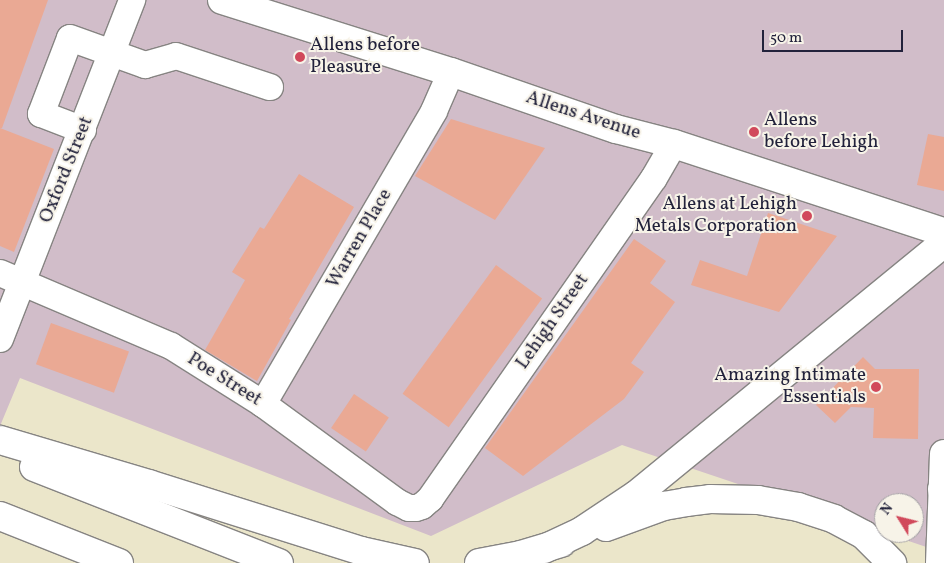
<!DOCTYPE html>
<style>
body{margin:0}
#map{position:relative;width:944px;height:563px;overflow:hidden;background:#ebe6ca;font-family:Vollkorn,serif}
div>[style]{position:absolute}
.industrial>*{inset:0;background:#d1bdc9}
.building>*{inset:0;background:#eaa994;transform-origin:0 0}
.roads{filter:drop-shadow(1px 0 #868482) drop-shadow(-1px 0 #868482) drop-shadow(0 1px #868482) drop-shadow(0 -1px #868482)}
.minor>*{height:26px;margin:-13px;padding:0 13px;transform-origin:13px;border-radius:13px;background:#fff}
.major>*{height:28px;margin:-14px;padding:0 14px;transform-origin:14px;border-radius:14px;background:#fff}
.highway>*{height:28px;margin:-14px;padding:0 14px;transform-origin:14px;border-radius:14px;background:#fff}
.dots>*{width:14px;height:14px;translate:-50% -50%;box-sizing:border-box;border:2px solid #f7f3e8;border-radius:50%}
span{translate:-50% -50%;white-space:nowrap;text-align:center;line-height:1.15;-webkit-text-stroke:4px #f7f3e8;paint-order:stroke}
.poi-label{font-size:19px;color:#22223b}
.left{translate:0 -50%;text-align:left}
.right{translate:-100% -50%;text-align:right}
.street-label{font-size:19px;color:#22223b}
.north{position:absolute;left:874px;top:493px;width:50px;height:50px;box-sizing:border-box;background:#f7f3e8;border:1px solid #a29fa3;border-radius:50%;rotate:306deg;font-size:14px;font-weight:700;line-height:20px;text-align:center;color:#22223b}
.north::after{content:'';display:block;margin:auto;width:18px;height:22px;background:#d1495b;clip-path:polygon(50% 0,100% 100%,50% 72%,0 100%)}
.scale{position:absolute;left:762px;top:30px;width:141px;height:22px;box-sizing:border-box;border:2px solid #22223b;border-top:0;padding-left:6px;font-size:15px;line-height:18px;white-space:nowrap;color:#22223b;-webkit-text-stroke:4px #f7f3e8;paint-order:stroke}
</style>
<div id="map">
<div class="industrial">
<div style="clip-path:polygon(0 0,944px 0,944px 553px,885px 533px,914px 533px,914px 503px,884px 503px,884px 533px,622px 445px,431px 536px,20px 378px,0 426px)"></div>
</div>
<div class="building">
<div style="clip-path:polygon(0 0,48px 0,2px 128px,0 128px)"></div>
<div style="clip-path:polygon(451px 119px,545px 148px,495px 220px,415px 176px)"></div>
<div style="clip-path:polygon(0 128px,54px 149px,14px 252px,0 246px)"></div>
<div style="clip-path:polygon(928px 134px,944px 137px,944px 191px,917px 185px)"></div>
<div style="clip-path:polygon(299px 174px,354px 207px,289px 319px,291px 320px,257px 381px,205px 350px,245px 280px,232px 272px,260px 227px,264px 229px)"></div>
<div style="clip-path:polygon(768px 213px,837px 236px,779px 312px,691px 285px,700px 260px,747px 276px)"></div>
<div style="clip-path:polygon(634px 239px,666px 261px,650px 283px,675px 302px,631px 363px,644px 372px,624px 399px,523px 476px,485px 448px)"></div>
<div style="left:496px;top:265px;width:57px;height:159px;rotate:36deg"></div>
<div style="left:51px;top:323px;width:83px;height:44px;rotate:20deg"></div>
<div style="clip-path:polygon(863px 357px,875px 369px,919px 369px,918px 439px,873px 438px,874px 408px,851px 407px,835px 423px,816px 405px)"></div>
<div style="left:354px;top:394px;width:42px;height:41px;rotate:34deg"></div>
</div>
<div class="roads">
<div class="minor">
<div style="left:83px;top:130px;width:45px;rotate:-159.1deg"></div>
<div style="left:41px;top:114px;width:81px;rotate:-69.1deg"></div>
<div style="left:70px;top:38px;width:80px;rotate:19.8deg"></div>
<div style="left:145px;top:65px;width:32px;rotate:-16deg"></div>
<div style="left:176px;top:56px;width:99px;rotate:18.3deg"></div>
<div style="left:0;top:273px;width:186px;rotate:23.1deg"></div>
<div style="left:171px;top:346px;width:109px;rotate:32.2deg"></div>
<div style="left:263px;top:404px;width:166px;rotate:36.2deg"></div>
<div style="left:397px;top:502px;width:13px;rotate:27deg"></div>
<div style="left:409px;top:508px;width:7px"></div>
<div style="left:416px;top:508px;width:6px;rotate:-18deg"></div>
<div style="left:422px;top:506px;width:11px;rotate:-41deg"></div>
<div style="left:430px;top:499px;width:391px;rotate:-55.1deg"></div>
<div style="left:654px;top:178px;width:39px;rotate:-60deg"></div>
<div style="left:0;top:339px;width:364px;rotate:-68.7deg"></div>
<div style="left:263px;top:404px;width:339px;rotate:-59.7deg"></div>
<div style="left:434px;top:111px;width:43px;rotate:-66.4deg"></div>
</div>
<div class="major">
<div style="left:222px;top:0;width:240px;rotate:17.5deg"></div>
<div style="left:451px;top:72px;width:175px;rotate:19.1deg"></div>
<div style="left:616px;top:129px;width:60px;rotate:14.5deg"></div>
<div style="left:674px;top:144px;width:284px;rotate:18.1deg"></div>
<div style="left:940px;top:563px;width:109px;rotate:-87.9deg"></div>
</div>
<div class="highway">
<div style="left:0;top:440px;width:155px;rotate:16.5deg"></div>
<div style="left:149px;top:484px;width:222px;rotate:17.5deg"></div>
<div style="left:361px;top:551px;width:55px;rotate:12.5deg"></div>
<div style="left:34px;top:467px;width:263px;rotate:21.4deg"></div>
<div style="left:942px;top:489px;width:11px;rotate:80deg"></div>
<div style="left:0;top:516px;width:128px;rotate:21.6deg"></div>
<div style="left:606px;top:527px;width:62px;rotate:-19.9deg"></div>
<div style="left:664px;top:506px;width:22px;rotate:-10deg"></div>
<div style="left:686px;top:502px;width:24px;rotate:-7deg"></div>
<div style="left:710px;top:499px;width:48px;rotate:1.2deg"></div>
<div style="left:758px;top:500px;width:41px;rotate:9.9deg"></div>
<div style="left:798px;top:507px;width:38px;rotate:18deg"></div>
<div style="left:834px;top:519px;width:34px;rotate:28deg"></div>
<div style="left:864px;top:535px;width:40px;rotate:45deg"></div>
<div style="left:544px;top:549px;width:42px;rotate:-25.3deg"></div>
<div style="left:582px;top:531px;width:65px;rotate:-33.7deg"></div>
<div style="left:636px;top:495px;width:398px;rotate:-39.3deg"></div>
<div style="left:479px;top:563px;width:43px;rotate:-10.8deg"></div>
<div style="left:521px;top:555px;width:42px;rotate:-16.7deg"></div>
</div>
</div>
<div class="dots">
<div style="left:300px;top:57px;background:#d1495b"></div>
<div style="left:754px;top:132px;background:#d1495b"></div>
<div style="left:807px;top:216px;background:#d1495b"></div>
<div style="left:876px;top:387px;background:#d1495b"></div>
</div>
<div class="poi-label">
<span class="left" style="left:310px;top:57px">Allens before<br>Pleasure</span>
<span class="left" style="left:764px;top:132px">Allens<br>before Lehigh</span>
<span class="right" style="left:797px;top:216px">Allens at Lehigh<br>Metals Corporation</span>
<span class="right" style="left:866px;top:387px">Amazing Intimate<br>Essentials</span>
</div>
<div class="street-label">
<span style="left:583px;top:116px;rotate:18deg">Allens Avenue</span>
<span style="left:67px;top:170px;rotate:-68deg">Oxford Street</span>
<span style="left:360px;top:239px;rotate:-60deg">Warren Place</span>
<span style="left:553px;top:322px;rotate:-55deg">Lehigh Street</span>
<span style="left:224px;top:380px;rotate:32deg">Poe Street</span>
</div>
<div class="north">N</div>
<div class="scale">50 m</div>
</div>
